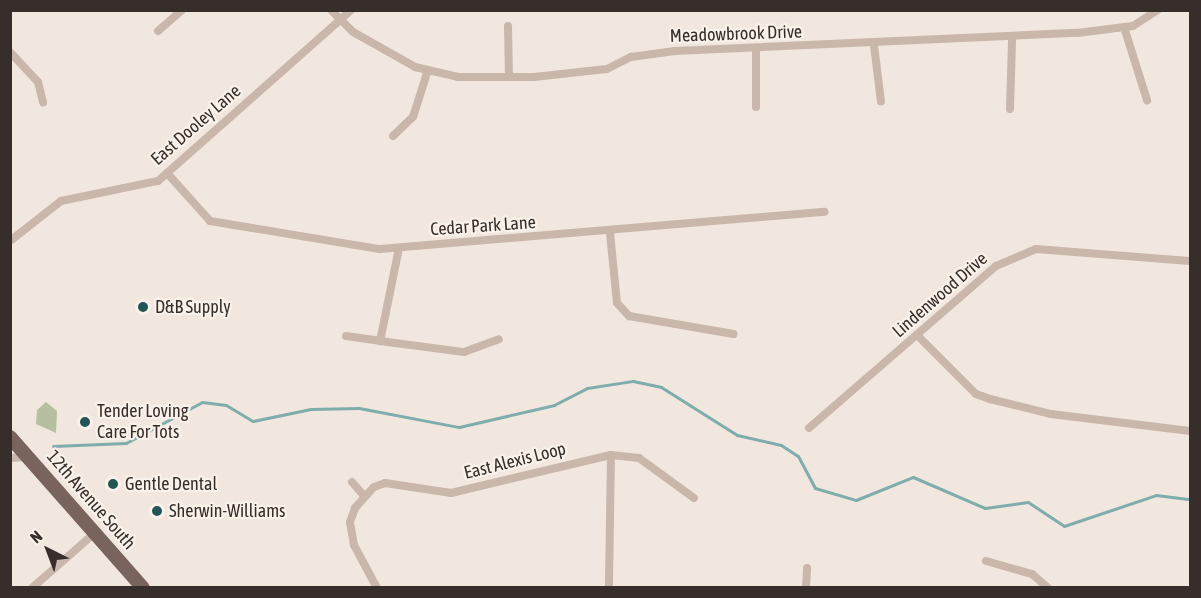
<!DOCTYPE html>
<style>
body{margin:0}
#map{position:relative;width:1201px;height:598px;overflow:hidden;background:#f1e7df;font-family:"Asap Condensed",sans-serif}
div>[style]{position:absolute}
.green>*{inset:0;background:#b6bf9f}
.stream>*{height:3px;margin:-1.5px;padding:0 1.5px;transform-origin:1.5px;border-radius:1.5px;background:#7facac}
.minor>*{height:8px;margin:-4px;padding:0 4px;transform-origin:4px;border-radius:4px;background:#c9b7ab}
.primary>*{height:14px;margin:-7px;padding:0 7px;transform-origin:7px;border-radius:7px;background:#78645c}
.dots>*{width:16px;height:16px;translate:-50% -50%;box-sizing:border-box;border:3px solid #f9f2eb;border-radius:50%}
span{translate:-50% -50%;white-space:nowrap;text-align:center;line-height:1.15;-webkit-text-stroke:4.5px #f9f2eb;paint-order:stroke}
.street-label{font-size:18px;color:#372d2a}
.poi-label{font-size:18px;color:#372d2a}
.left{translate:0 -50%;text-align:left}
.frame{position:absolute;inset:0;border:12px solid #372d2a;pointer-events:none}
.north{position:absolute;left:18px;top:520px;width:60px;height:60px;-webkit-text-stroke:4px #f9f2eb;paint-order:stroke;rotate:318deg;font-size:16px;font-weight:700;line-height:24px;text-align:center;color:#372d2a}
.north::after{content:'';display:block;margin:auto;width:21px;height:27px;background:#372d2a;clip-path:polygon(50% 0,100% 100%,50% 72%,0 100%)}
</style>
<div id="map">
<div class="green">
<div style="clip-path:polygon(46px 402px,57px 411px,56px 433px,36px 424px,37px 410px)"></div>
</div>
<div class="stream">
<div style="left:53px;top:446px;width:73px;rotate:-2.4deg"></div>
<div style="left:126px;top:443px;width:86px;rotate:-28.3deg"></div>
<div style="left:202px;top:402px;width:24px;rotate:7deg"></div>
<div style="left:226px;top:405px;width:31px;rotate:31deg"></div>
<div style="left:253px;top:421px;width:59px;rotate:-11.7deg"></div>
<div style="left:311px;top:409px;width:48px;rotate:-1.2deg"></div>
<div style="left:359px;top:408px;width:102px;rotate:10.8deg"></div>
<div style="left:459px;top:427px;width:98px;rotate:-13deg"></div>
<div style="left:554px;top:405px;width:37px;rotate:-27deg"></div>
<div style="left:587px;top:388px;width:47px;rotate:-8.7deg"></div>
<div style="left:633px;top:381px;width:29px;rotate:12deg"></div>
<div style="left:661px;top:387px;width:90px;rotate:32.3deg"></div>
<div style="left:737px;top:435px;width:45px;rotate:12.8deg"></div>
<div style="left:781px;top:445px;width:20px;rotate:33deg"></div>
<div style="left:798px;top:456px;width:36px;rotate:62deg"></div>
<div style="left:815px;top:488px;width:43px;rotate:16.3deg"></div>
<div style="left:856px;top:500px;width:61px;rotate:-22deg"></div>
<div style="left:913px;top:477px;width:78px;rotate:23.3deg"></div>
<div style="left:985px;top:508px;width:43px;rotate:-7.9deg"></div>
<div style="left:1028px;top:502px;width:43px;rotate:33.7deg"></div>
<div style="left:1064px;top:526px;width:97px;rotate:-18.6deg"></div>
<div style="left:1156px;top:495px;width:34px;rotate:7deg"></div>
</div>
<div class="minor">
<div style="left:331px;top:10px;width:31px;rotate:45deg"></div>
<div style="left:353px;top:32px;width:71px;rotate:29.4deg"></div>
<div style="left:415px;top:67px;width:44px;rotate:13.1deg"></div>
<div style="left:458px;top:77px;width:76px"></div>
<div style="left:534px;top:77px;width:73px;rotate:-6.3deg"></div>
<div style="left:607px;top:69px;width:27px;rotate:-27deg"></div>
<div style="left:631px;top:57px;width:44px;rotate:-7.8deg"></div>
<div style="left:675px;top:51px;width:402px;rotate:-2.6deg"></div>
<div style="left:1077px;top:33px;width:56px;rotate:-7.1deg"></div>
<div style="left:1133px;top:26px;width:30px;rotate:-33deg"></div>
<div style="left:508px;top:26px;width:51px;rotate:88.9deg"></div>
<div style="left:1124px;top:27px;width:77px;rotate:72.5deg"></div>
<div style="left:158px;top:31px;width:32px;rotate:-41deg"></div>
<div style="left:874px;top:45px;width:57px;rotate:83deg"></div>
<div style="left:10px;top:52px;width:41px;rotate:47deg"></div>
<div style="left:38px;top:82px;width:21px;rotate:76deg"></div>
<div style="left:756px;top:52px;width:55px;rotate:90deg"></div>
<div style="left:1010px;top:109px;width:69px;rotate:-88.3deg"></div>
<div style="left:393px;top:136px;width:28px;rotate:-44deg"></div>
<div style="left:413px;top:117px;width:49px;rotate:-72.3deg"></div>
<div style="left:167px;top:173px;width:64px;rotate:48.1deg"></div>
<div style="left:210px;top:221px;width:172px;rotate:9.4deg"></div>
<div style="left:380px;top:249px;width:446px;rotate:-4.8deg"></div>
<div style="left:610px;top:233px;width:70px;rotate:84.3deg"></div>
<div style="left:617px;top:303px;width:18px;rotate:47deg"></div>
<div style="left:629px;top:316px;width:106px;rotate:9.8deg"></div>
<div style="left:10px;top:241px;width:65px;rotate:-38.1deg"></div>
<div style="left:61px;top:201px;width:99px;rotate:-11.7deg"></div>
<div style="left:158px;top:181px;width:258px;rotate:-41.5deg"></div>
<div style="left:399px;top:248px;width:95px;rotate:101.5deg"></div>
<div style="left:380px;top:341px;width:85px;rotate:7.5deg"></div>
<div style="left:464px;top:352px;width:37px;rotate:-20deg"></div>
<div style="left:346px;top:336px;width:34px;rotate:8deg"></div>
<div style="left:918px;top:336px;width:82px;rotate:45deg"></div>
<div style="left:976px;top:394px;width:15px;rotate:20deg"></div>
<div style="left:990px;top:399px;width:63px;rotate:13.8deg"></div>
<div style="left:1051px;top:414px;width:140px;rotate:7deg"></div>
<div style="left:809px;top:428px;width:247px;rotate:-40.9deg"></div>
<div style="left:996px;top:266px;width:43px;rotate:-23deg"></div>
<div style="left:1036px;top:249px;width:154px;rotate:4.5deg"></div>
<div style="left:611px;top:455px;width:28px;rotate:6deg"></div>
<div style="left:639px;top:458px;width:68px;rotate:36deg"></div>
<div style="left:10px;top:458px;width:18px;rotate:-3deg"></div>
<div style="left:352px;top:482px;width:18px;rotate:49deg"></div>
<div style="left:986px;top:561px;width:48px;rotate:15.8deg"></div>
<div style="left:1032px;top:574px;width:21px;rotate:41deg"></div>
<div style="left:32px;top:588px;width:86px;rotate:-41.2deg"></div>
<div style="left:377px;top:588px;width:49px;rotate:-118.1deg"></div>
<div style="left:354px;top:545px;width:23px;rotate:-100deg"></div>
<div style="left:350px;top:522px;width:15px;rotate:-70deg"></div>
<div style="left:355px;top:508px;width:28px;rotate:-48deg"></div>
<div style="left:374px;top:487px;width:12px;rotate:-20deg"></div>
<div style="left:385px;top:483px;width:67px;rotate:8.6deg"></div>
<div style="left:451px;top:493px;width:164px;rotate:-13.4deg"></div>
<div style="left:611px;top:455px;width:133px;rotate:90.9deg"></div>
<div style="left:806px;top:588px;width:20px;rotate:-87deg"></div>
</div>
<div class="primary">
<div style="left:10px;top:437px;width:201px;rotate:48.6deg"></div>
</div>
<div class="dots">
<div style="left:143px;top:307px;background:#225556"></div>
<div style="left:85px;top:422px;background:#225556"></div>
<div style="left:113px;top:484px;background:#225556"></div>
<div style="left:157px;top:511px;background:#225556"></div>
</div>
<div class="street-label">
<span style="left:736px;top:34px;rotate:-2deg">Meadowbrook Drive</span>
<span style="left:196px;top:125px;rotate:-41deg">East Dooley Lane</span>
<span style="left:483px;top:226px;rotate:-4deg">Cedar Park Lane</span>
<span style="left:940px;top:295px;rotate:-41deg">Lindenwood Drive</span>
<span style="left:515px;top:461px;rotate:-14deg">East Alexis Loop</span>
<span style="left:91px;top:500px;rotate:49deg">12th Avenue South</span>
</div>
<div class="poi-label">
<span class="left" style="left:155px;top:307px">D&amp;B Supply</span>
<span class="left" style="left:97px;top:422px">Tender Loving<br>Care For Tots</span>
<span class="left" style="left:125px;top:484px">Gentle Dental</span>
<span class="left" style="left:169px;top:511px">Sherwin-Williams</span>
</div>
<div class="frame"></div>
<div class="north">N</div>
</div>
